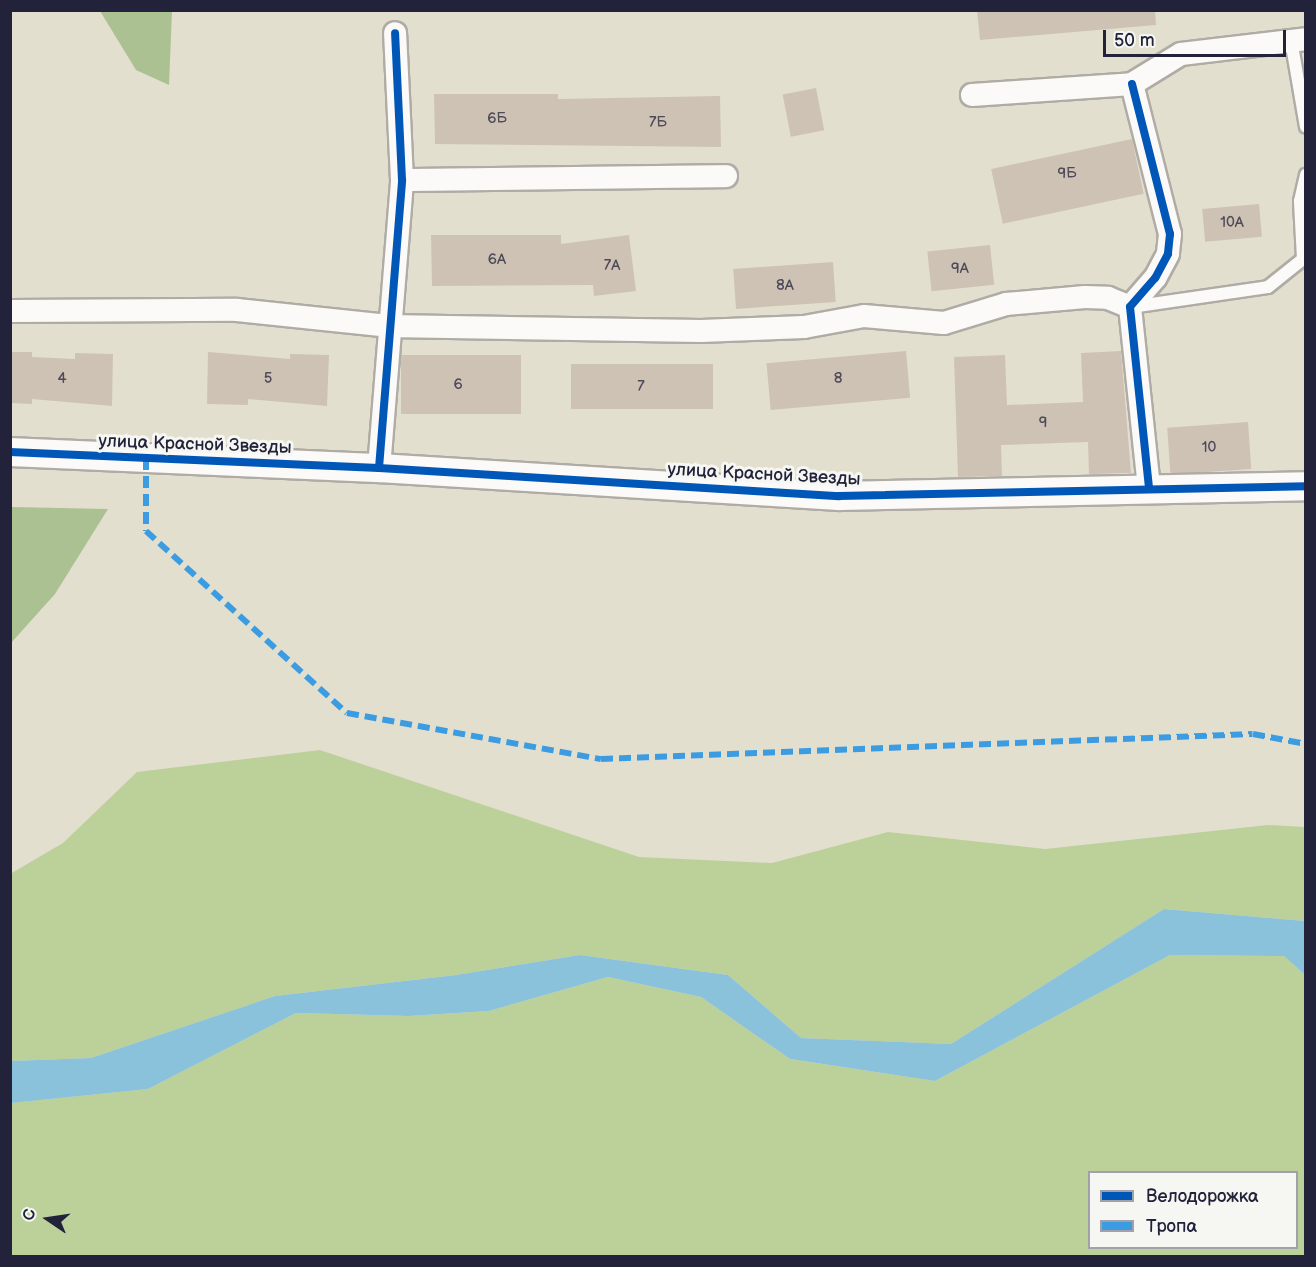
<!DOCTYPE html>
<meta charset="utf-8">
<style>
body{margin:0}
#map{position:relative;width:1316px;height:1267px;overflow:hidden;background:#e3dfcf;font-family:"Balsamiq Sans",sans-serif}
div>[style]{position:absolute}
.green>*{inset:0;background:#bcd09a}
.forest>*{inset:0;background:#abc192}
.water>*{inset:0;background:#8bc2db}
.building>*{inset:0;background:#cec2b4;transform-origin:0 0}
.roads{filter:drop-shadow(2px 0 #afaca5) drop-shadow(-2px 0 #afaca5) drop-shadow(0 2px #afaca5) drop-shadow(0 -2px #afaca5)}
.service>*{height:12px;margin:-6px;padding:0 6px;transform-origin:6px;border-radius:6px;background:#fbfaf8}
.minor>*{height:22px;margin:-11px;padding:0 11px;transform-origin:11px;border-radius:11px;background:#fbfaf8}
.tertiary>*{height:28px;margin:-14px;padding:0 14px;transform-origin:14px;border-radius:14px;background:#fbfaf8}
.quiet>*{height:6px;margin-top:-3px;transform-origin:0;background:repeating-linear-gradient(90deg,#3c9ce2 0 12px,transparent 0 18px)}
.cycleway>*{height:8px;margin:-4px;padding:0 4px;transform-origin:4px;border-radius:4px;background:#0057b8}
span{translate:-50% -50%;white-space:nowrap;text-align:center;line-height:1.15;-webkit-text-stroke:6px #f6f6f2;paint-order:stroke}
.number-label{font-size:15px;color:#4d4a59}
.number-label span{-webkit-text-stroke-width:0}
.street-label{font-size:18px;color:#22223b}
.frame{position:absolute;inset:0;border:12px solid #22223b;pointer-events:none}
.legend{position:absolute;left:1088px;top:1171px;width:210px;height:78px;box-sizing:border-box;background:#f6f6f2;border:2px solid #a1a1a9;margin:0;padding:8px 10px;list-style:none;font-size:18px;color:#22223b}
.legend li{display:flex;align-items:center;gap:12px;height:30px}
.legend b{width:30px;border:2px solid #a1a1a9}
.north{position:absolute;left:18px;top:1189px;width:60px;height:60px;-webkit-text-stroke:4px #f6f6f2;paint-order:stroke;rotate:283deg;font-size:16px;font-weight:700;line-height:24px;text-align:center;color:#22223b}
.north::after{content:'';display:block;margin:auto;width:21px;height:27px;background:#22223b;clip-path:polygon(50% 0,100% 100%,50% 72%,0 100%)}
.scale{position:absolute;left:1103px;top:30px;width:183px;height:27px;box-sizing:border-box;border:3px solid #22223b;border-top:0;padding-left:8px;font-size:18px;line-height:21px;white-space:nowrap;color:#22223b;-webkit-text-stroke:4px #f6f6f2;paint-order:stroke}
</style>
<div id="map">
<div class="green">
<div style="clip-path:polygon(320px 750px,639px 857px,772px 863px,888px 832px,1045px 849px,1268px 825px,1305px 827px,1306px 921px,1164px 909px,951px 1044px,801px 1038px,728px 975px,580px 955px,456px 975px,275px 996px,91px 1058px,11px 1061px,10px 874px,63px 843px,137px 772px)"></div>
<div style="clip-path:polygon(evenodd,1170px 955px,1284px 956px,1305px 975px,1305px 1256px,11px 1256px,10px 1103px,148px 1089px,296px 1013px,409px 1016px,489px 1011px,608px 977px,701px 997px,790px 1059px,935px 1081px,1170px 955px,1090px 1172px,1296px 1172px,1296px 1248px,1090px 1248px,1090px 1172px)"></div>
</div>
<div class="forest">
<div style="clip-path:polygon(100px 11px,172px 11px,169px 85px,136px 70px)"></div>
<div style="clip-path:polygon(11px 507px,108px 509px,55px 594px,11px 643px)"></div>
</div>
<div class="water">
<div style="clip-path:polygon(1164px 909px,1305px 921px,1305px 975px,1284px 956px,1170px 955px,935px 1081px,790px 1059px,701px 997px,608px 977px,489px 1011px,409px 1016px,296px 1013px,148px 1089px,11px 1103px,11px 1061px,91px 1058px,275px 996px,456px 975px,580px 955px,728px 975px,801px 1038px,951px 1044px)"></div>
</div>
<div class="building">
<div style="clip-path:polygon(977px 10px,1155px 10px,1156px 25px,980px 40px)"></div>
<div style="left:816px;top:88px;width:43px;height:34px;rotate:79deg"></div>
<div style="clip-path:polygon(434px 94px,558px 94px,558px 99px,720px 96px,721px 147px,435px 144px)"></div>
<div style="left:1132px;top:139px;width:56px;height:144px;rotate:78deg"></div>
<div style="left:1259px;top:204px;width:33px;height:57px;rotate:85deg"></div>
<div style="clip-path:polygon(431px 235px,561px 235px,561px 244px,629px 235px,636px 291px,594px 296px,593px 285px,432px 286px)"></div>
<div style="left:990px;top:245px;width:40px;height:63px;rotate:84deg"></div>
<div style="left:833px;top:262px;width:40px;height:100px;rotate:86deg"></div>
<div style="left:906px;top:351px;width:47px;height:140px;rotate:85deg"></div>
<div style="clip-path:polygon(1121px 351px,1131px 473px,1089px 474px,1088px 442px,1001px 445px,1002px 476px,958px 477px,954px 357px,1005px 355px,1007px 405px,1083px 402px,1081px 353px)"></div>
<div style="clip-path:polygon(10px 352px,32px 352px,32px 357px,75px 359px,75px 353px,113px 354px,112px 406px,32px 399px,32px 404px,10px 403px)"></div>
<div style="clip-path:polygon(208px 352px,290px 359px,290px 354px,329px 355px,327px 406px,248px 399px,248px 405px,207px 404px)"></div>
<div style="left:521px;top:355px;width:59px;height:120px;rotate:90deg"></div>
<div style="left:571px;top:364px;width:142px;height:45px"></div>
<div style="left:1248px;top:422px;width:47px;height:81px;rotate:86deg"></div>
</div>
<div class="roads">
<div class="service">
<div style="left:1291px;top:40px;width:88px;rotate:80.2deg"></div>
<div style="left:1131px;top:307px;width:138px;rotate:-8.3deg"></div>
<div style="left:1268px;top:287px;width:45px;rotate:-38.7deg"></div>
<div style="left:1303px;top:259px;width:58px;rotate:-93deg"></div>
<div style="left:1300px;top:201px;width:27px;rotate:-77deg"></div>
</div>
<div class="minor">
<div style="left:1132px;top:84px;width:155px;rotate:75.8deg"></div>
<div style="left:1170px;top:234px;width:20px;rotate:96deg"></div>
<div style="left:1168px;top:254px;width:27px;rotate:118deg"></div>
<div style="left:1155px;top:278px;width:38px;rotate:131deg"></div>
<div style="left:1130px;top:307px;width:182px;rotate:84deg"></div>
<div style="left:972px;top:95px;width:160px;rotate:-3.9deg"></div>
<div style="left:1132px;top:84px;width:57px;rotate:-31.5deg"></div>
<div style="left:1181px;top:54px;width:126px;rotate:-6.8deg"></div>
<div style="left:402px;top:180px;width:324px;rotate:-0.7deg"></div>
<div style="left:10px;top:311px;width:227px;rotate:-0.3deg"></div>
<div style="left:237px;top:310px;width:152px;rotate:6deg"></div>
<div style="left:388px;top:326px;width:313px;rotate:0.9deg"></div>
<div style="left:701px;top:331px;width:103px;rotate:-2.2deg"></div>
<div style="left:804px;top:327px;width:61px;rotate:-10.4deg"></div>
<div style="left:864px;top:316px;width:80px;rotate:5deg"></div>
<div style="left:944px;top:323px;width:65px;rotate:-17deg"></div>
<div style="left:1006px;top:304px;width:79px;rotate:-5.1deg"></div>
<div style="left:1085px;top:297px;width:23px;rotate:2deg"></div>
<div style="left:1108px;top:298px;width:24px;rotate:22deg"></div>
<div style="left:379px;top:468px;width:289px;rotate:-85.4deg"></div>
<div style="left:402px;top:180px;width:147px;rotate:-92.7deg"></div>
</div>
<div class="tertiary">
<div style="left:10px;top:452px;width:369px;rotate:2.5deg"></div>
<div style="left:379px;top:468px;width:461px;rotate:3.5deg"></div>
<div style="left:839px;top:496px;width:467px;rotate:-1.2deg"></div>
</div>
</div>
<div class="quiet">
<div style="left:146px;top:458px;width:73px;rotate:90deg"></div>
<div style="left:146px;top:531px;width:271px;rotate:42.2deg"></div>
<div style="left:347px;top:713px;width:258px;rotate:10.3deg"></div>
<div style="left:601px;top:759px;width:652px;rotate:-2.2deg"></div>
<div style="left:1253px;top:734px;width:54px;rotate:10.7deg"></div>
</div>
<div class="cycleway">
<div style="left:1132px;top:84px;width:155px;rotate:75.8deg"></div>
<div style="left:1170px;top:234px;width:20px;rotate:96deg"></div>
<div style="left:1168px;top:254px;width:27px;rotate:118deg"></div>
<div style="left:1155px;top:278px;width:38px;rotate:131deg"></div>
<div style="left:1130px;top:307px;width:182px;rotate:84deg"></div>
<div style="left:10px;top:452px;width:369px;rotate:2.5deg"></div>
<div style="left:379px;top:468px;width:461px;rotate:3.5deg"></div>
<div style="left:839px;top:496px;width:467px;rotate:-1.2deg"></div>
<div style="left:379px;top:468px;width:289px;rotate:-85.4deg"></div>
<div style="left:402px;top:180px;width:147px;rotate:-92.7deg"></div>
</div>
<div class="number-label">
<span style="left:497px;top:119px">6Б</span>
<span style="left:658px;top:123px">7Б</span>
<span style="left:1067px;top:174px">9Б</span>
<span style="left:1232px;top:223px">10А</span>
<span style="left:497px;top:260px">6А</span>
<span style="left:612px;top:266px">7А</span>
<span style="left:960px;top:269px">9А</span>
<span style="left:785px;top:286px">8А</span>
<span style="left:62px;top:379px">4</span>
<span style="left:268px;top:379px">5</span>
<span style="left:838px;top:379px">8</span>
<span style="left:458px;top:385px">6</span>
<span style="left:641px;top:387px">7</span>
<span style="left:1043px;top:423px">9</span>
<span style="left:1209px;top:448px">10</span>
</div>
<div class="street-label">
<span style="left:195px;top:445px;rotate:2deg">улица Красной Звезды</span>
<span style="left:764px;top:475px;rotate:3deg">улица Красной Звезды</span>
</div>
<div class="frame"></div>
<ul class="legend">
<li><b style="height:8px;background:#0057b8"></b>Велодорожка</li>
<li><b style="height:8px;background:#3c9ce2"></b>Тропа</li>
</ul>
<div class="north">С</div>
<div class="scale">50 m</div>
</div>
